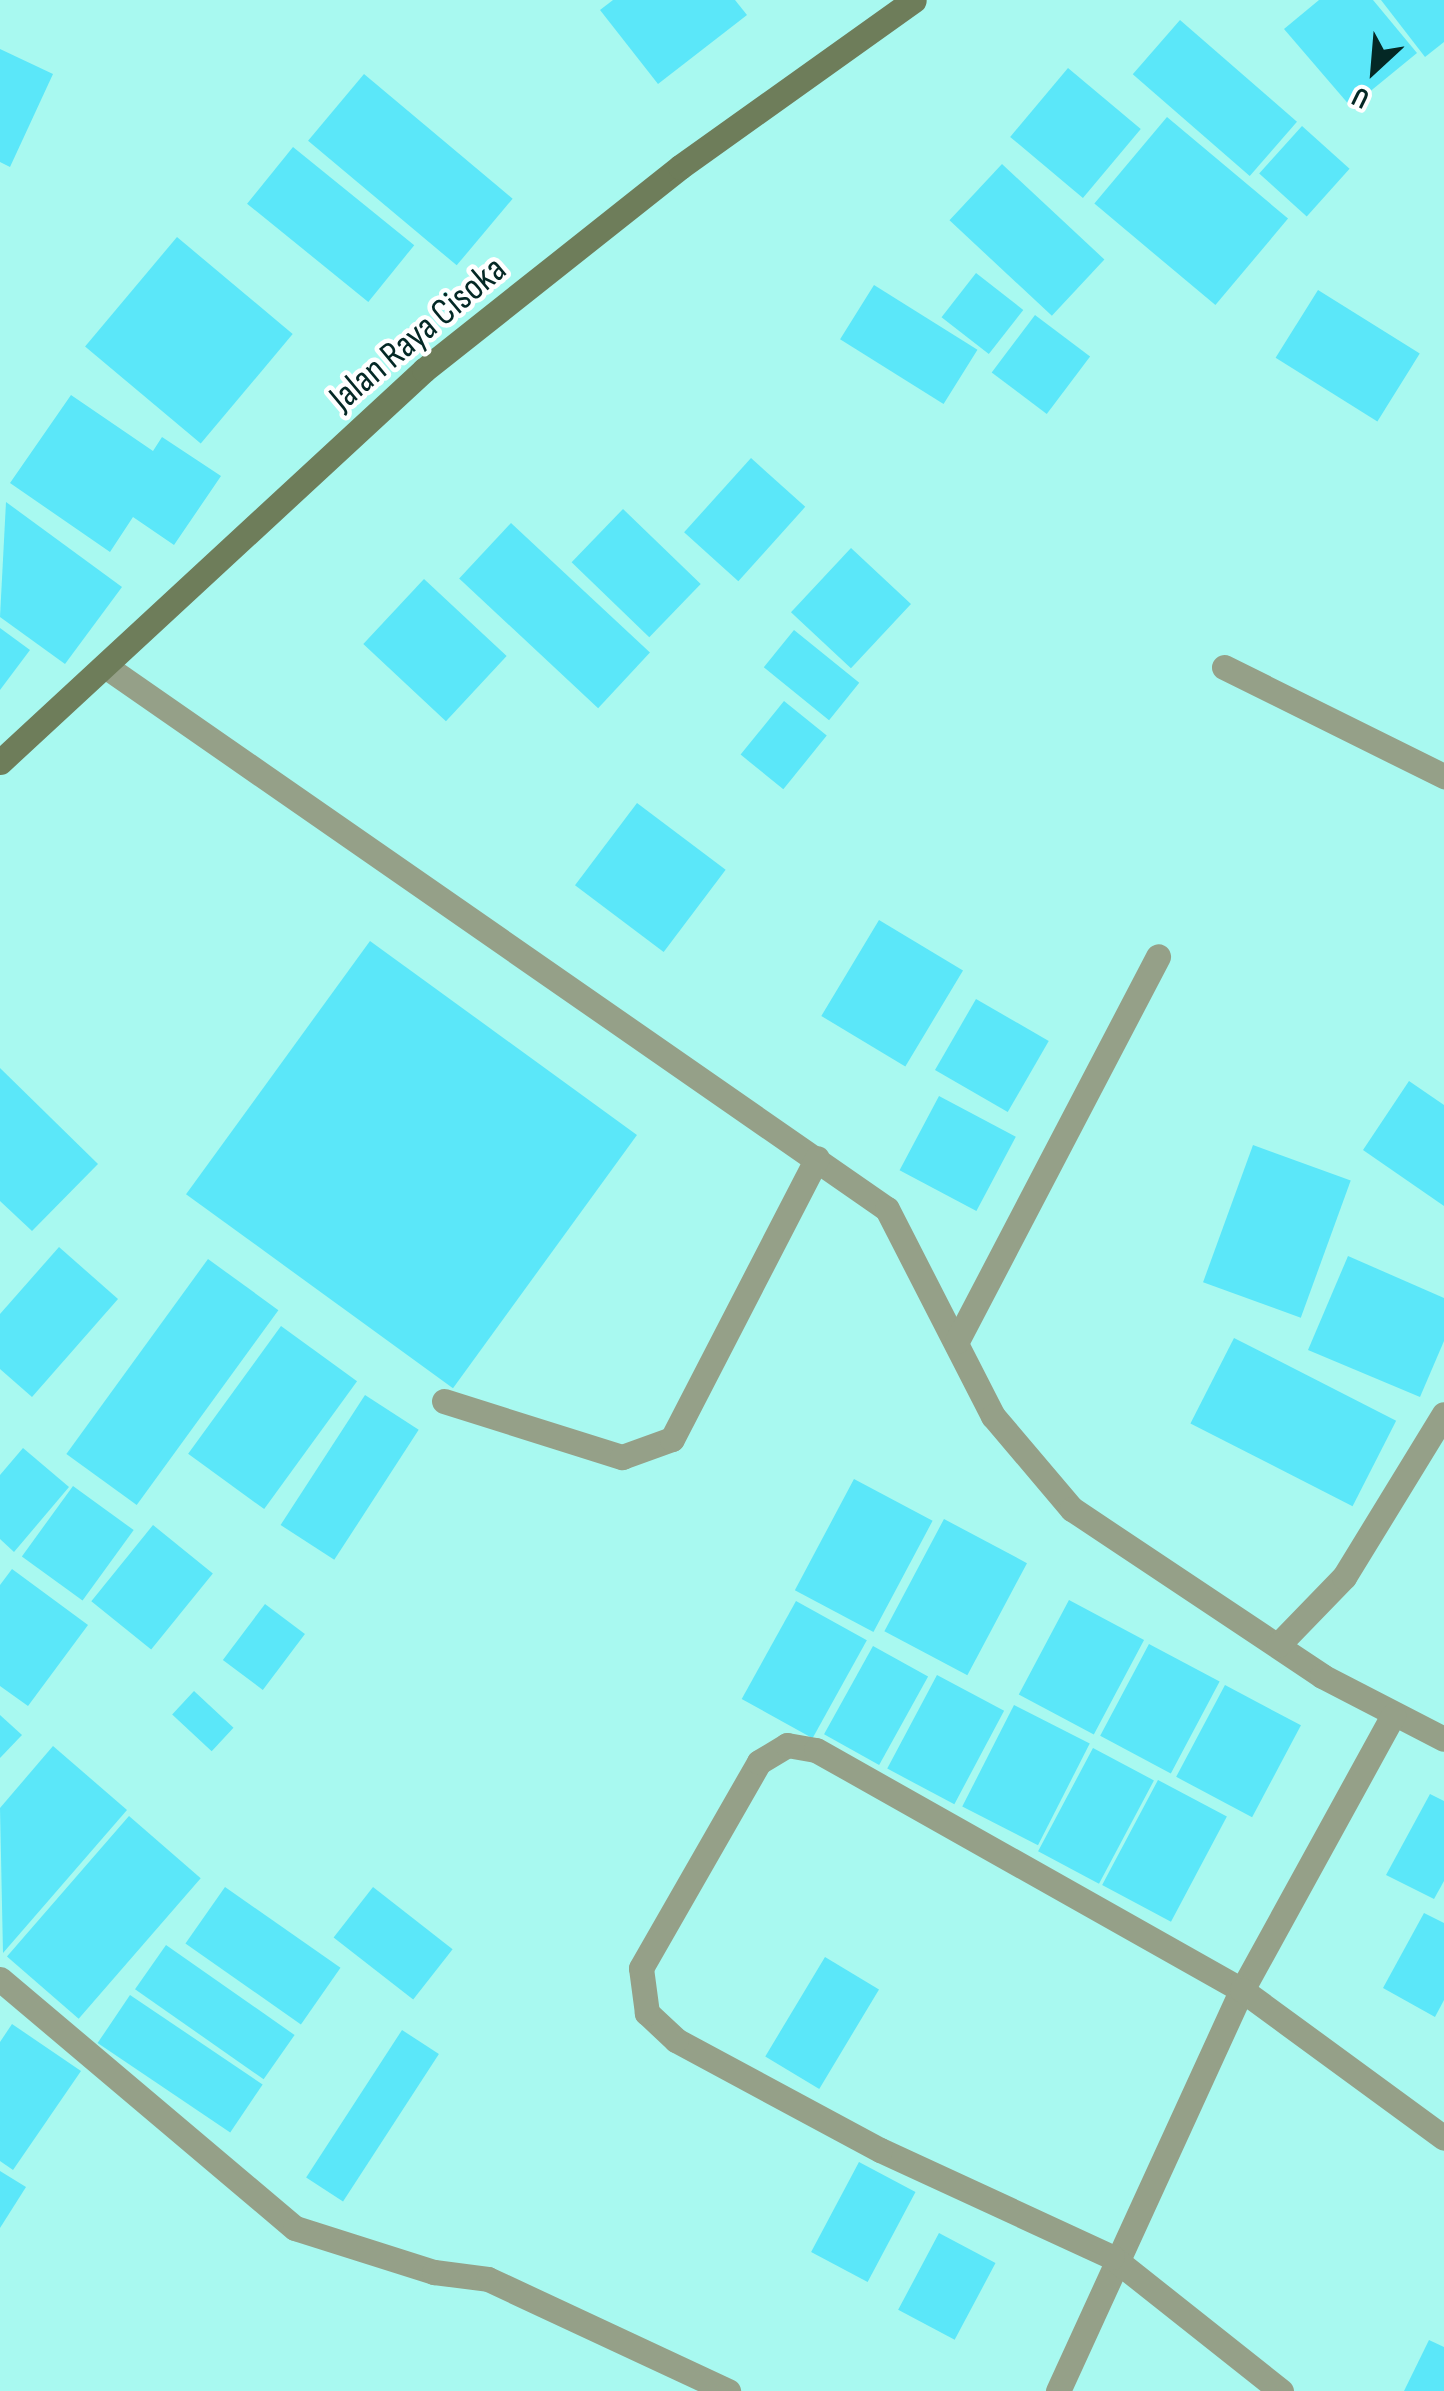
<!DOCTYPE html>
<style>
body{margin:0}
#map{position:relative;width:1444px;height:2391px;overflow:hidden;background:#a8f9f0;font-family:"Sofia Sans Condensed",sans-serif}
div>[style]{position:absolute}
.building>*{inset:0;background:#5be7f9;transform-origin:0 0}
.street>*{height:25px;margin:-12.5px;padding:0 12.5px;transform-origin:12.5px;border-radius:12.5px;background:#95a088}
.secondary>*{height:25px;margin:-12.5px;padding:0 12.5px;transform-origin:12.5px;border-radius:12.5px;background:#6e7d5a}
span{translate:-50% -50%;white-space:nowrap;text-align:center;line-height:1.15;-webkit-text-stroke:9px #fff;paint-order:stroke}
.street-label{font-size:38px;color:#042825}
.north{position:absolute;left:1324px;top:20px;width:100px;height:100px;-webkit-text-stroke:8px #fff;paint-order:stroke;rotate:206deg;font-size:28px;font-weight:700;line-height:40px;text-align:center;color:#042825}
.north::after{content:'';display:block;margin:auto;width:35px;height:45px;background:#042825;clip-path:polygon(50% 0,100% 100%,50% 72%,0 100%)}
</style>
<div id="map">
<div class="building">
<div style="clip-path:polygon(613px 0,735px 0,747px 15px,658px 84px,600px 10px)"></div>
<div style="clip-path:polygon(1319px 0,1373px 0,1417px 53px,1351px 107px,1284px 29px)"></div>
<div style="clip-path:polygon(1381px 0,1444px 0,1444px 42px,1425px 57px)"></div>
<div style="left:1180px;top:20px;width:155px;height:72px;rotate:41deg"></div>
<div style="clip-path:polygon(0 49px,53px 74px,10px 167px,0 162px)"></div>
<div style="left:1068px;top:68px;width:95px;height:90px;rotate:40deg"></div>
<div style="left:364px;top:74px;width:194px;height:87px;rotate:40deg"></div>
<div style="left:1167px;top:117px;width:158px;height:113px;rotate:40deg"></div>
<div style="left:1302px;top:126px;width:64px;height:64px;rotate:42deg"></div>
<div style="left:293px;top:147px;width:156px;height:73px;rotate:39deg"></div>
<div style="left:1002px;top:164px;width:140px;height:77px;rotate:43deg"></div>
<div style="left:177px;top:237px;width:151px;height:143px;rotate:40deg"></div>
<div style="left:976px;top:273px;width:60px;height:56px;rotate:38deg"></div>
<div style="left:874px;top:285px;width:122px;height:64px;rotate:32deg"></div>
<div style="left:1318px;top:290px;width:120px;height:80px;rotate:32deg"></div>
<div style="left:1035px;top:315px;width:69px;height:72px;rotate:37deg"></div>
<div style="clip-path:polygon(71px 395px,153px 451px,162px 437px,221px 476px,174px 545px,133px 517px,110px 552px,10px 483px)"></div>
<div style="left:751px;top:458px;width:73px;height:100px;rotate:42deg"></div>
<div style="clip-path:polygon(6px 502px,122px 587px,65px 664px,0 617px)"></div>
<div style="left:623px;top:509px;width:108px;height:74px;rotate:44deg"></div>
<div style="left:511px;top:523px;width:190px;height:76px;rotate:43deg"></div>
<div style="left:851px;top:548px;width:82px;height:88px;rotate:43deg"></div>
<div style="left:424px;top:579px;width:113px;height:89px;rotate:43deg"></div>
<div style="clip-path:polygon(0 628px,30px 650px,0 690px)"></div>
<div style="left:794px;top:630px;width:84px;height:48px;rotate:39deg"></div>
<div style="left:784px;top:701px;width:55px;height:69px;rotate:39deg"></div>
<div style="left:637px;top:803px;width:111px;height:103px;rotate:37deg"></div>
<div style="left:879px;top:920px;width:98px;height:112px;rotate:31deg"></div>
<div style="left:370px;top:941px;width:330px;height:313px;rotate:36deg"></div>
<div style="left:976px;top:999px;width:84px;height:82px;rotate:30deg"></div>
<div style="clip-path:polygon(0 1068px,98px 1164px,32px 1231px,0 1201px)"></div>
<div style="clip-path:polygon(1409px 1081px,1444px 1105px,1444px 1206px,1363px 1150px)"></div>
<div style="left:939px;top:1096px;width:87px;height:84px;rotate:28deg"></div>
<div style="left:1253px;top:1145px;width:104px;height:146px;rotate:20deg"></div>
<div style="clip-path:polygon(59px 1247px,118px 1299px,32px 1397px,0 1369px,0 1314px)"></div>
<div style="clip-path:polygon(1348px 1256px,1444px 1298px,1444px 1341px,1420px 1397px,1308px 1350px)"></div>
<div style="left:208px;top:1259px;width:87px;height:241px;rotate:36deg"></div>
<div style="left:281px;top:1326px;width:94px;height:158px;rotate:36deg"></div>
<div style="left:1234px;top:1338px;width:182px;height:96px;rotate:27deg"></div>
<div style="left:365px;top:1395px;width:64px;height:155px;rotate:33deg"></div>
<div style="clip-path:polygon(23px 1448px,69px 1487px,14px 1552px,0 1539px,0 1475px)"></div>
<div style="left:854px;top:1479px;width:89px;height:126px;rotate:28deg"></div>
<div style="left:73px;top:1486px;width:75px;height:87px;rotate:36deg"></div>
<div style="left:944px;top:1519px;width:94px;height:127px;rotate:28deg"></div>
<div style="left:153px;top:1525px;width:77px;height:98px;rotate:39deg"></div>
<div style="clip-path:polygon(12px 1569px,88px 1625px,28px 1706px,0 1686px,0 1585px)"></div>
<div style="left:1069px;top:1600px;width:85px;height:107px;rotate:28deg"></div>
<div style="left:796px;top:1601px;width:81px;height:112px;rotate:29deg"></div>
<div style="left:265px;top:1604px;width:50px;height:70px;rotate:37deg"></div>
<div style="left:1149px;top:1644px;width:80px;height:104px;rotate:28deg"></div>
<div style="left:873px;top:1646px;width:63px;height:101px;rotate:29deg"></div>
<div style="left:937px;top:1675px;width:76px;height:106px;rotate:28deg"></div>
<div style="left:1225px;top:1685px;width:86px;height:104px;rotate:28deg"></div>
<div style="left:194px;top:1691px;width:54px;height:32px;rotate:43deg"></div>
<div style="left:1014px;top:1705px;width:85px;height:114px;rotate:27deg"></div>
<div style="clip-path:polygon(0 1715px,22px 1735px,0 1758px)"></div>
<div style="clip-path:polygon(53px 1746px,127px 1810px,3px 1953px,0 1808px)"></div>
<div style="left:1093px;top:1748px;width:69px;height:117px;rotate:28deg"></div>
<div style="left:1158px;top:1780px;width:78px;height:119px;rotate:28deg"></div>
<div style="clip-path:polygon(1430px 1794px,1444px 1801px,1444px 1881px,1434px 1899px,1386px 1875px)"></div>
<div style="left:129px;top:1816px;width:95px;height:186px;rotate:41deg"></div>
<div style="left:225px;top:1887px;width:141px;height:69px;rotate:35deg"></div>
<div style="left:373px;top:1887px;width:101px;height:64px;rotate:38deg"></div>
<div style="clip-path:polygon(1424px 1913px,1444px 1923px,1444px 2000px,1435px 2017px,1383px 1988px)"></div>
<div style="left:166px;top:1945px;width:157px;height:54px;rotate:35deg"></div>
<div style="left:825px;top:1957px;width:63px;height:116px;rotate:31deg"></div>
<div style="left:130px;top:1995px;width:160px;height:58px;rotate:34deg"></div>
<div style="clip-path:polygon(12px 2024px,81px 2071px,13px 2170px,0 2161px,0 2042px)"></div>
<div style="left:402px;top:2030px;width:44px;height:176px;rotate:33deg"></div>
<div style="left:859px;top:2162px;width:64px;height:102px;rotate:28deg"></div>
<div style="clip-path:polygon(0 2171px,26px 2187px,0 2228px)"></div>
<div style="left:939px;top:2233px;width:64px;height:87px;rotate:28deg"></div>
<div style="clip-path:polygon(1429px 2340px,1444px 2347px,1444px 2391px,1404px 2391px)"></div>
</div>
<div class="street">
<div style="left:1224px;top:667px;width:246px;rotate:26.4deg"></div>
<div style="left:108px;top:668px;width:948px;rotate:34.78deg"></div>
<div style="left:887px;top:1209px;width:233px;rotate:62.9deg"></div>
<div style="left:993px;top:1416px;width:122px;rotate:49.7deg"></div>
<div style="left:1072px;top:1509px;width:301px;rotate:33.7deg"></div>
<div style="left:1322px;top:1676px;width:137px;rotate:27.3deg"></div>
<div style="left:957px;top:1341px;width:434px;rotate:-62.4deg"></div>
<div style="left:444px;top:1401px;width:187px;rotate:17.5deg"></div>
<div style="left:622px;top:1457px;width:53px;rotate:-19.8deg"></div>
<div style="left:672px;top:1439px;width:316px;rotate:-62.7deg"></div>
<div style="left:1278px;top:1645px;width:95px;rotate:-45.9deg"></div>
<div style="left:1344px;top:1577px;width:191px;rotate:-58.5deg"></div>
<div style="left:0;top:1979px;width:386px;rotate:40.2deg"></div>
<div style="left:295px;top:2228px;width:146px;rotate:17.6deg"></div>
<div style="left:434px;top:2272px;width:54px;rotate:7.4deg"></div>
<div style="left:488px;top:2279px;width:265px;rotate:25deg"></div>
<div style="left:1058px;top:2391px;width:441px;rotate:-65.4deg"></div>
<div style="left:1242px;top:1990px;width:314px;rotate:-61.2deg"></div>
<div style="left:1281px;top:2391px;width:216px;rotate:-141.6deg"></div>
<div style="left:1112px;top:2257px;width:255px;rotate:-155.2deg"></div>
<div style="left:880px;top:2150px;width:232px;rotate:-151.7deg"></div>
<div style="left:676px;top:2040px;width:40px;rotate:-137deg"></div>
<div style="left:647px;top:2013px;width:45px;rotate:-97.6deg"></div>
<div style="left:641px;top:1968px;width:237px;rotate:-60.2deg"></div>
<div style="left:759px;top:1762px;width:33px;rotate:-31deg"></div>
<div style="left:787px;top:1745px;width:29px;rotate:10deg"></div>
<div style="left:816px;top:1750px;width:489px;rotate:29.4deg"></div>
<div style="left:1242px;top:1990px;width:250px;rotate:36.2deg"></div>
</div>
<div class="secondary">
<div style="left:0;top:762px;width:577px;rotate:-42.75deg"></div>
<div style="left:424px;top:370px;width:327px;rotate:-38.4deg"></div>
<div style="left:680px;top:167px;width:287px;rotate:-35.5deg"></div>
</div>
<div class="street-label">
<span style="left:418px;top:334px;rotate:-40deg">Jalan Raya Cisoka</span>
</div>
<div class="north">U</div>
</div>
